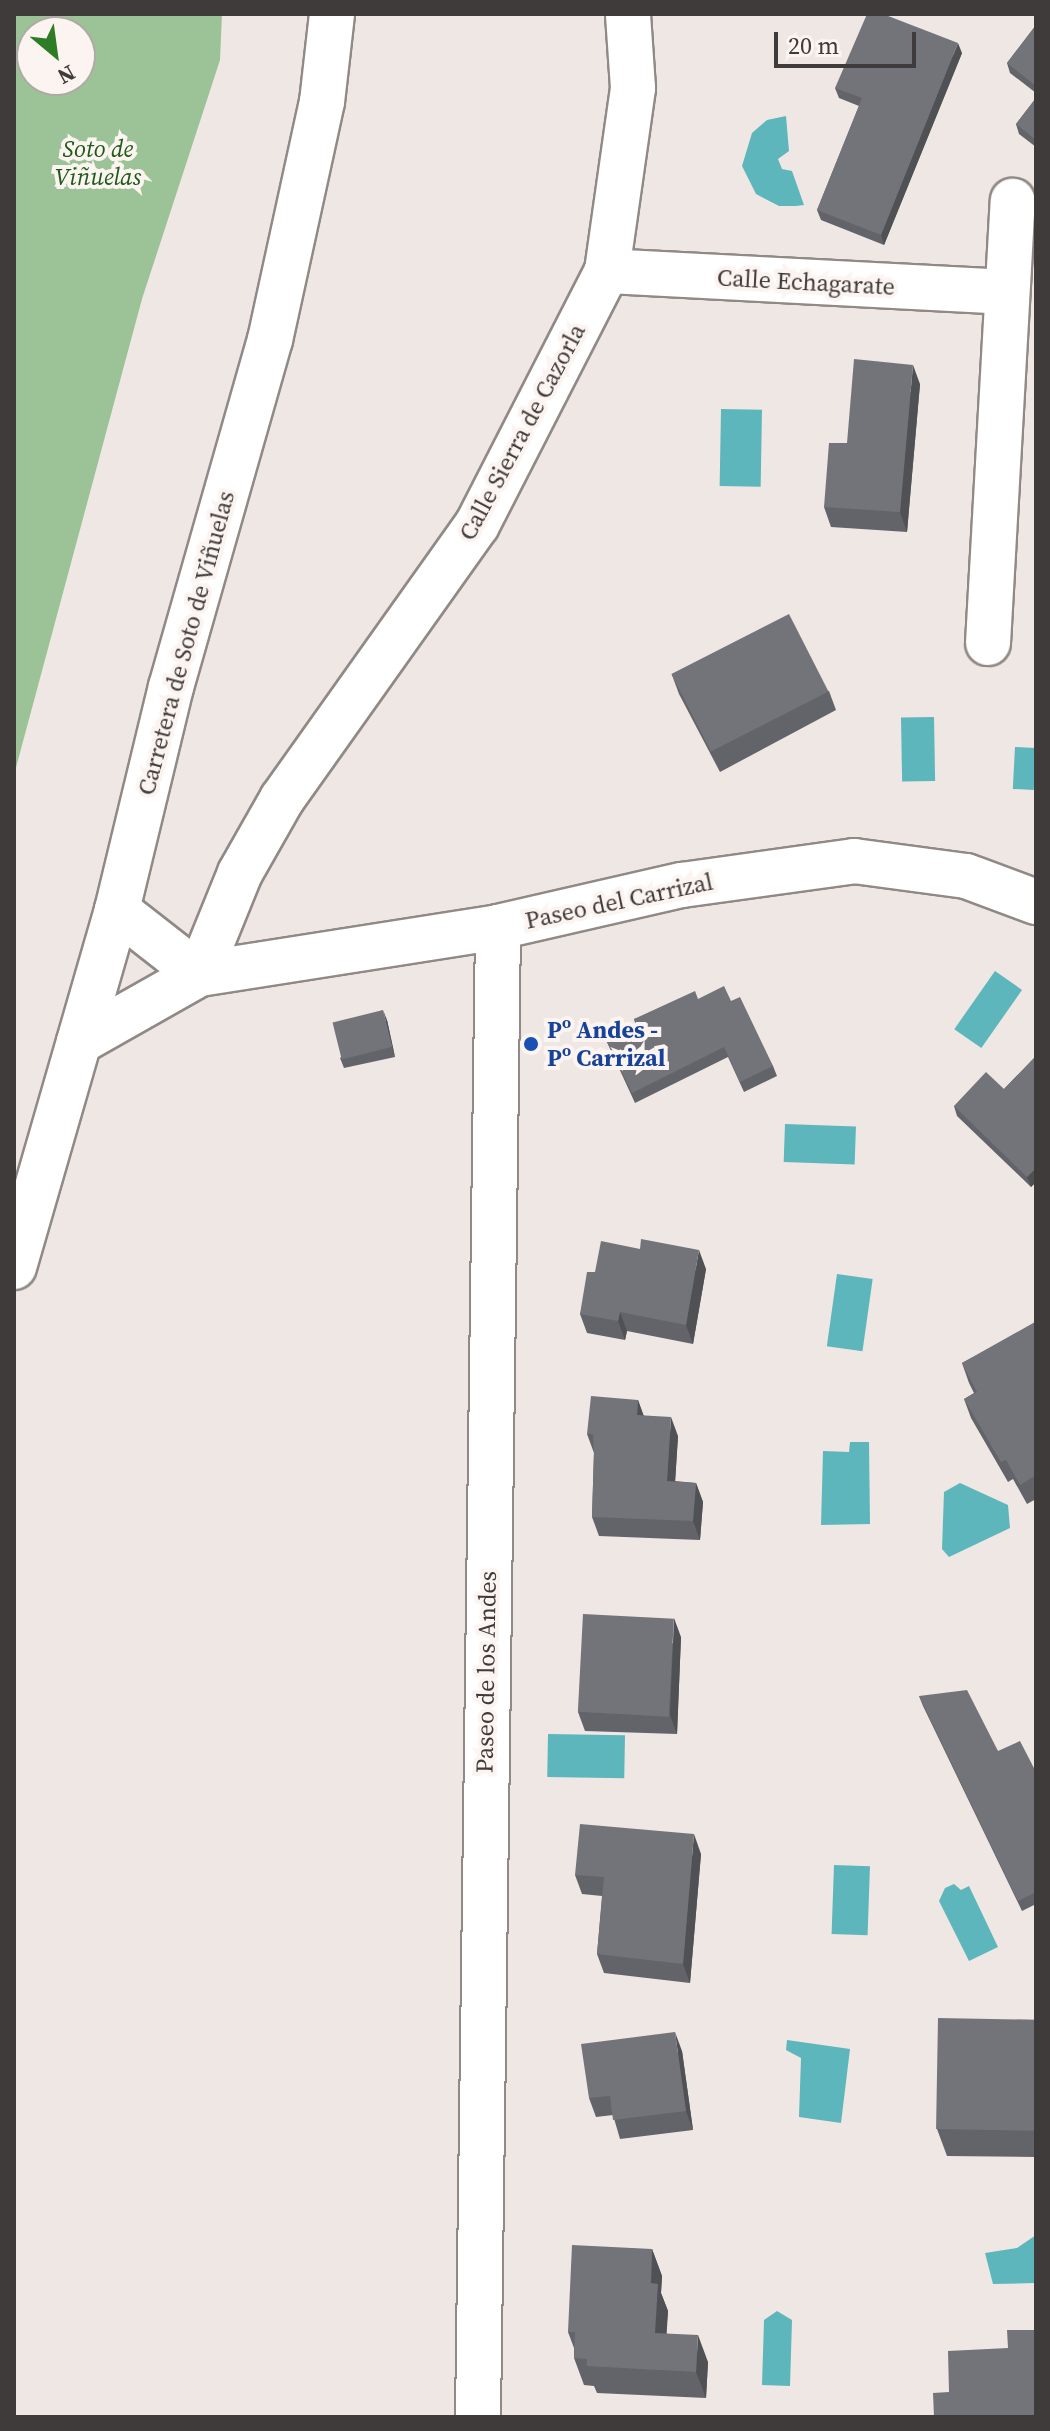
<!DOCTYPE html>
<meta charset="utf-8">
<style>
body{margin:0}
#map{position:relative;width:1050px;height:2431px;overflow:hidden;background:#efe7e3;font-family:"Source Serif 4",serif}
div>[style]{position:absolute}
.green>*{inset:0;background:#9bc397}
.water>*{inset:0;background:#5db6bc;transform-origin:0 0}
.roads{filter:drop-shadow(2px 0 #908985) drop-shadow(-2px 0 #908985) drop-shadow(0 2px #908985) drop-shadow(0 -2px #908985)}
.minor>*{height:44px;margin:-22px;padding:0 22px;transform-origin:22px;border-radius:22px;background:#fff}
.wall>*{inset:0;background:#636469}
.shaded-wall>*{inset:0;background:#505155}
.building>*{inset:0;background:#73747a;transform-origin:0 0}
.dots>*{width:22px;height:22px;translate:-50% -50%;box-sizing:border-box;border:4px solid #fcf4f0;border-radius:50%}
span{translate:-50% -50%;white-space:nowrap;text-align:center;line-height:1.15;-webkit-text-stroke:8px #fcf4f0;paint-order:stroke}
.park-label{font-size:24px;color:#1c5a18;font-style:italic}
.street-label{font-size:24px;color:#3f3b3a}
.transit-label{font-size:24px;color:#164399;font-weight:700}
.left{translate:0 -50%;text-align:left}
.frame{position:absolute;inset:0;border:16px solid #3f3b3a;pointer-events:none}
.north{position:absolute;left:16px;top:16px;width:80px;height:80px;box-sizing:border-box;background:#fcf4f0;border:2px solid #b0aaa7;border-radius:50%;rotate:151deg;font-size:22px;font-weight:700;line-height:32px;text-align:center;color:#3f3b3a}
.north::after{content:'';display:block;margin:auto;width:28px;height:36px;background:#2e7d26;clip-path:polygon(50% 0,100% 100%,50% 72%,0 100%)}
.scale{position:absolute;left:774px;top:32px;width:142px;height:36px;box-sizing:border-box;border:4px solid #3f3b3a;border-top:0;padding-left:10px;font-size:24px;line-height:28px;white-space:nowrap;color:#3f3b3a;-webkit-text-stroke:6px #fcf4f0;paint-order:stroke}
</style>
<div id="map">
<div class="green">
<div style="clip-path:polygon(evenodd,14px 14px,222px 14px,220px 60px,142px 299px,14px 775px,14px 14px,32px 32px,80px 32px,80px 80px,32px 80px,32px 32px)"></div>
</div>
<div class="water">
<div style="clip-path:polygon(786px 116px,789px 151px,778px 159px,782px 169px,792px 171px,804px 205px,796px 206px,779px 206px,756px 194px,742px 166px,752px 133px,767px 120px)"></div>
<div style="left:721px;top:409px;width:41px;height:77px;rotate:1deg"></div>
<div style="left:934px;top:717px;width:64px;height:33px;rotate:89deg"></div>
<div style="left:1015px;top:747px;width:21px;height:42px;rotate:3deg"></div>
<div style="left:995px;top:971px;width:33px;height:71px;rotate:35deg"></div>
<div style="left:785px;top:1124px;width:71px;height:38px;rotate:2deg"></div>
<div style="left:837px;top:1274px;width:36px;height:73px;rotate:8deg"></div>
<div style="clip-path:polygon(850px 1442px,869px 1442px,870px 1524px,821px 1525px,823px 1451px,849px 1452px)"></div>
<div style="clip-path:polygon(960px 1483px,1008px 1505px,1010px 1528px,949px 1557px,942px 1549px,944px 1492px)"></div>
<div style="left:548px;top:1734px;width:77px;height:43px;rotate:1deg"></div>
<div style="left:834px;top:1865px;width:36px;height:69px;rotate:2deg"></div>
<div style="clip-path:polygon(954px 1884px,961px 1890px,969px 1886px,998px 1947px,969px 1961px,939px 1901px,945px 1888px)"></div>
<div style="clip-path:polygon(787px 2040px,850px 2049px,841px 2123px,799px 2117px,801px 2058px,786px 2050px)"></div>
<div style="clip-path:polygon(1036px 2235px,1036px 2283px,993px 2284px,985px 2253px,1017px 2248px)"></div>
<div style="clip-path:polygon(777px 2311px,792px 2320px,790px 2386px,762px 2385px,764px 2320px)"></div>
</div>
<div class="roads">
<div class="minor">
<div style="left:607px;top:271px;width:399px;rotate:3deg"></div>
<div style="left:988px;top:643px;width:443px;rotate:-86.8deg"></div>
<div style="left:117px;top:910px;width:104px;rotate:38deg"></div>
<div style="left:199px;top:974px;width:109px;rotate:-67.9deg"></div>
<div style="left:240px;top:873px;width:85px;rotate:-60.4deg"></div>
<div style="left:282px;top:799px;width:336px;rotate:-54.6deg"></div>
<div style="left:477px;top:525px;width:285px;rotate:-62.9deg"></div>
<div style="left:607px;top:271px;width:185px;rotate:-81.9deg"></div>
<div style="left:633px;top:88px;width:74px;rotate:-93.9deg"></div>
<div style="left:79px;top:1042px;width:138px;rotate:-29.5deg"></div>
<div style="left:199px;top:974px;width:303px;rotate:-8.9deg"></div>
<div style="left:498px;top:927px;width:189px;rotate:-12.9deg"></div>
<div style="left:682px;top:885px;width:174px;rotate:-7.9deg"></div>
<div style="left:854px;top:861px;width:113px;rotate:7.6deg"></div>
<div style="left:966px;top:876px;width:75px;rotate:20.4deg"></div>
<div style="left:14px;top:1267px;width:372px;rotate:-73.9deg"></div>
<div style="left:117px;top:910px;width:229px;rotate:-76.4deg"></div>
<div style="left:171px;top:687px;width:361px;rotate:-74.1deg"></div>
<div style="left:270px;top:340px;width:244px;rotate:-77.7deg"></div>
<div style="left:322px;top:102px;width:89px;rotate:-83.5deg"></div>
<div style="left:478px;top:2417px;width:1490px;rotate:-89.23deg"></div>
</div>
</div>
<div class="wall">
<div style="clip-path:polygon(1036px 25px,1036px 93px,1010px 73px,1007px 63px)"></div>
<div style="clip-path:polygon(962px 53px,884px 245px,821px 220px,817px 210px,859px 106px,839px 98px,835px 88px)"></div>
<div style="clip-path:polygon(1036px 98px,1036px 147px,1019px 134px,1016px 124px)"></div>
<div style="clip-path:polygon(920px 384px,907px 532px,831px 527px,824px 507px,847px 443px)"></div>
<div style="clip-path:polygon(672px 675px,829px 691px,836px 710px,720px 772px,679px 694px)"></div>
<div style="clip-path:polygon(698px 999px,731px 1001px,773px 1066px,777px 1076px,744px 1092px,728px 1057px,635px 1103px,606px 1040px,636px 1026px,634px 1019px)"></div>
<div style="clip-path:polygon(387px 1020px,395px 1057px,344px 1068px,340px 1058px)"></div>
<div style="clip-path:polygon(1036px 1056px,1036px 1182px,1031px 1187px,957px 1116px,954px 1106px,1004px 1089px)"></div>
<div style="clip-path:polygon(706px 1269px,693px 1344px,627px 1331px,625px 1340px,587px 1333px,580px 1314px,595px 1272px)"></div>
<div style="clip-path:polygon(1036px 1323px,1036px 1499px,1027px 1504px,1013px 1479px,1008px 1482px,971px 1418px,964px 1399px,974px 1393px,969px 1383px,962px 1363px)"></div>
<div style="clip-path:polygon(638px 1400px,643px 1415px,678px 1436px,675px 1481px,696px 1483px,703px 1502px,700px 1540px,599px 1536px,592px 1517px,594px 1453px,587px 1434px)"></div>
<div style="clip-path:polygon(681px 1637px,677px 1734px,585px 1731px,578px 1712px)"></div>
<div style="clip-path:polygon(919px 1696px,998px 1751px,1036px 1772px,1036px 1904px,1022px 1911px,923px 1706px)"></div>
<div style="clip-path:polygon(701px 1854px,690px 1983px,604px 1973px,597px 1954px,602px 1896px,582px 1894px,575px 1875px)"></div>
<div style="clip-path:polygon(1036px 2020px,1036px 2157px,947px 2156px,937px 2129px)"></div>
<div style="clip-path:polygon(682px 2051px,693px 2130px,620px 2139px,613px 2115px,596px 2117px,589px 2098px)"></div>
<div style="clip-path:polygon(652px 2249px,662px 2276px,661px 2293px,668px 2311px,666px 2333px,708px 2362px,706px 2398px,597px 2393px,594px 2386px,584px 2385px,574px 2358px,574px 2348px,568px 2332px)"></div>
</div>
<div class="shaded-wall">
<div style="clip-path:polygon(958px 43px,962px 53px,884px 245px,881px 235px)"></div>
<div style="clip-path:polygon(913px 365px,920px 384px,907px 532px,900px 512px)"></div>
<div style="clip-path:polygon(383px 1010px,387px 1020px,395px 1057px,392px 1047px)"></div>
<div style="clip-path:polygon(1036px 1168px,1036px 1182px,1031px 1187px,1027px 1177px)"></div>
<div style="clip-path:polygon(699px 1250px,706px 1269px,693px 1344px,686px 1325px)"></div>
<div style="clip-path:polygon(620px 1312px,627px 1331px,625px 1340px,618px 1321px)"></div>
<div style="clip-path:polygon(638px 1400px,645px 1419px,637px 1415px)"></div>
<div style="clip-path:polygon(671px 1417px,678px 1436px,674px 1500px,667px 1481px)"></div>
<div style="clip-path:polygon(696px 1483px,703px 1502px,700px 1540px,693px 1521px)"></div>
<div style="clip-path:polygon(674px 1618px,681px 1637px,677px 1734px,670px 1715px)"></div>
<div style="clip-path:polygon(694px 1834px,701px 1854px,690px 1983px,683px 1964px)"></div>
<div style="clip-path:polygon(675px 2032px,682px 2051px,693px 2130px,686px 2111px)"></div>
<div style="clip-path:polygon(652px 2249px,662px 2276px,661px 2293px,668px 2311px,665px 2360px,655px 2333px,651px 2283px)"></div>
<div style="clip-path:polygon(698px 2335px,708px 2362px,706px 2398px,696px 2372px)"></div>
</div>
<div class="building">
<div style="clip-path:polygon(867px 14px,883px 14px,958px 43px,881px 235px,817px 210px,862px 98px,835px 88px)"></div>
<div style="clip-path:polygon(1036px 25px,1036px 86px,1007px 63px)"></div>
<div style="clip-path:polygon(1036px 98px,1036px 140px,1016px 124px)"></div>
<div style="clip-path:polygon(854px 359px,913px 365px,900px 512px,824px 507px,829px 443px,847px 443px)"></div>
<div style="left:789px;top:614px;width:87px;height:132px;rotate:63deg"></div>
<div style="clip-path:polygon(724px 986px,731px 1001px,740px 997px,773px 1066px,740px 1082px,724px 1047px,632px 1093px,606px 1040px,637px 1025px,634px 1019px,695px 991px,698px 999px)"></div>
<div style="left:383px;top:1010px;width:38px;height:52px;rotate:76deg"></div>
<div style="clip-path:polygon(1036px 1056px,1036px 1168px,1027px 1177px,954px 1106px,986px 1072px,1004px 1089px)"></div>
<div style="clip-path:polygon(641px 1239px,699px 1250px,686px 1325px,620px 1312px,618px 1321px,580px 1314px,587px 1272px,595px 1272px,601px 1241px,640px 1249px)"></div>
<div style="clip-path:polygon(1035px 1322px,1036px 1475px,1020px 1485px,1006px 1460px,1001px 1462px,964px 1399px,977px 1392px,962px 1363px)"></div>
<div style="clip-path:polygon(591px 1396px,638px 1400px,637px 1415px,671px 1417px,667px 1481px,696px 1483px,693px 1521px,592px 1517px,594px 1450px,593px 1434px,587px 1434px)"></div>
<div style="left:583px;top:1614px;width:91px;height:98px;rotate:3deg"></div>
<div style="clip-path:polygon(967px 1690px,998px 1751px,1020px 1741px,1036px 1772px,1036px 1892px,1018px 1901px,919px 1696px)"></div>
<div style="clip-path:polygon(580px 1824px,694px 1834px,683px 1964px,597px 1954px,604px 1877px,575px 1875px)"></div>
<div style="left:938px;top:2018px;width:98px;height:111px;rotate:1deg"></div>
<div style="clip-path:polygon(675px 2032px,686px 2111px,613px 2120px,610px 2096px,589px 2098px,581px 2044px)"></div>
<div style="clip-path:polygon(572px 2245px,652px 2249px,651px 2283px,658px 2284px,655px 2333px,698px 2335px,696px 2372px,587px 2366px,587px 2359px,574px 2358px,575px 2332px,568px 2332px)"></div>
<div style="clip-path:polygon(1007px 2330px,1036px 2330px,1036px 2417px,934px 2417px,933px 2393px,949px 2392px,948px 2351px,1008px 2348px)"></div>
</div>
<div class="dots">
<div style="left:531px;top:1044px;background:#1a4fb4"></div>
</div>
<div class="park-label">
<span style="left:98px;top:163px">Soto de<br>Viñuelas</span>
</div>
<div class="street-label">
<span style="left:806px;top:282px;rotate:3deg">Calle Echagarate</span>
<span style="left:522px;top:432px;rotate:-62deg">Calle Sierra de Cazorla</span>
<span style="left:186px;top:643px;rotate:-75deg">Carretera de Soto de Viñuelas</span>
<span style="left:619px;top:901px;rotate:-12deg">Paseo del Carrizal</span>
<span style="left:486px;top:1672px;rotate:-89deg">Paseo de los Andes</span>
</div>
<div class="transit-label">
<span class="left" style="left:547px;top:1044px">Pº Andes -<br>Pº Carrizal</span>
</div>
<div class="frame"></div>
<div class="north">N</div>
<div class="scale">20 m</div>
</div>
